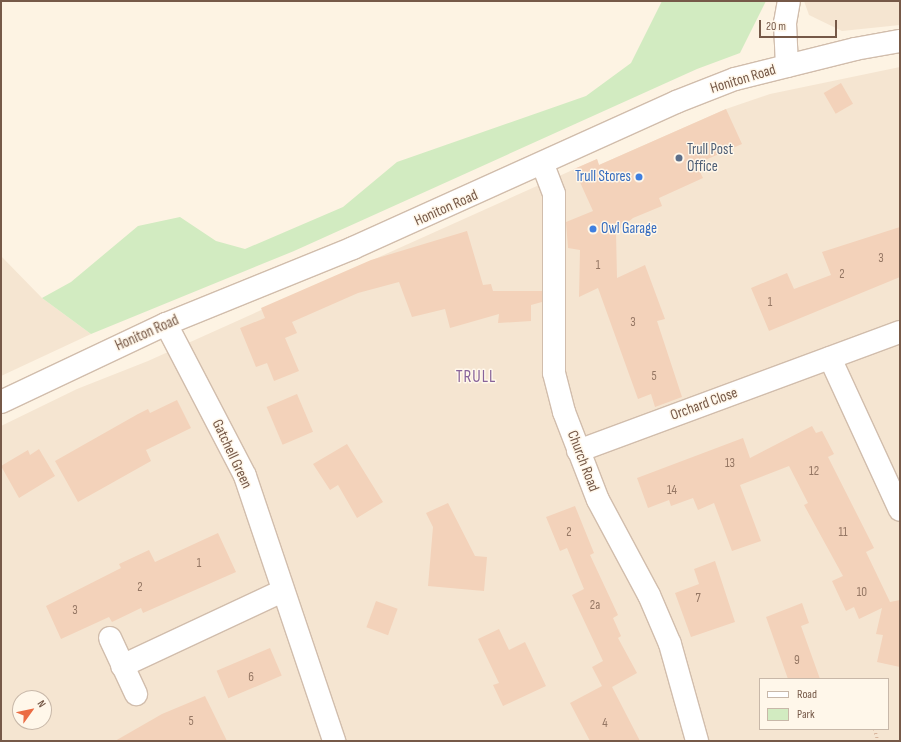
<!DOCTYPE html>
<style>
body{margin:0}
#map{position:relative;width:901px;height:742px;overflow:hidden;background:#fdf3e3;font-family:"Sofia Sans Condensed",sans-serif}
div>[style]{position:absolute}
.residential>*{inset:0;background:#f5e5d1}
.green>*{inset:0;background:#d2ebc1}
.building>*{inset:0;background:#f3d2ba;transform-origin:0 0}
.path>*{height:2.5px;margin-top:-1.25px;transform-origin:0;background:repeating-linear-gradient(90deg,#d8b59d 0 1px,transparent 0 4px)}
.roads{filter:drop-shadow(1px 0 #d1bdac) drop-shadow(-1px 0 #d1bdac) drop-shadow(0 1px #d1bdac) drop-shadow(0 -1px #d1bdac)}
.minor>*{height:22px;margin:-11px;padding:0 11px;transform-origin:11px;border-radius:11px;background:#fff}
.tertiary>*{height:22px;margin:-11px;padding:0 11px;transform-origin:11px;border-radius:11px;background:#fff}
.dots>*{width:11px;height:11px;translate:-50% -50%;box-sizing:border-box;border:2px solid #fff7ea;border-radius:50%}
span{translate:-50% -50%;white-space:nowrap;text-align:center;line-height:1.15;-webkit-text-stroke:3px #fff7ea;paint-order:stroke}
.number-label{font-size:13px;color:#957764}
.number-label span{-webkit-text-stroke-width:0}
.street-label{font-size:15px;color:#765948}
.service-label{font-size:15px;color:#4e5e75}
.left{translate:0 -50%;text-align:left}
.shop-label{font-size:15px;color:#366cbe}
.right{translate:-100% -50%;text-align:right}
.quarter-label{font-size:17px;color:#88639a;letter-spacing:1px}
.frame{position:absolute;inset:0;border:2px solid #765948;pointer-events:none}
.legend{position:absolute;left:759px;top:678px;width:130px;height:52px;box-sizing:border-box;background:#fff7ea;border:1px solid #c8b8a9;margin:0;padding:5px 7px;list-style:none;font-size:12px;color:#765948}
.legend li{display:flex;align-items:center;gap:8px;height:20px}
.legend b{width:20px;border:1px solid #c8b8a9}
.north{position:absolute;left:12px;top:690px;width:40px;height:40px;box-sizing:border-box;background:#fff7ea;border:1px solid #c8b8a9;border-radius:50%;rotate:57deg;font-size:11px;font-weight:700;line-height:16px;text-align:center;color:#765948}
.north::after{content:'';display:block;margin:auto;width:14px;height:18px;background:#eb6c44;clip-path:polygon(50% 0,100% 100%,50% 72%,0 100%)}
.scale{position:absolute;left:759px;top:20px;width:78px;height:18px;box-sizing:border-box;border:2px solid #765948;border-top:0;padding-left:5px;font-size:12px;line-height:14px;white-space:nowrap;color:#765948;-webkit-text-stroke:3px #fff7ea;paint-order:stroke}
</style>
<div id="map">
<div class="residential">
<div style="clip-path:polygon(804px 1px,900px 1px,900px 25px,842px 31px,809px 15px)"></div>
<div style="clip-path:polygon(evenodd,900px 67px,900px 741px,1px 741px,1px 426px,77px 389px,148px 361px,597px 159px,599px 165px,726px 109px,770px 94px,900px 67px,760px 679px,888px 679px,888px 729px,760px 729px,760px 679px,900px 67px,20px 698px,44px 698px,44px 722px,20px 722px,20px 698px)"></div>
<div style="clip-path:polygon(1px 256px,42px 298px,91px 334px,1px 376px)"></div>
</div>
<div class="green">
<div style="clip-path:polygon(662px 1px,766px 1px,740px 53px,697px 69px,294px 251px,91px 334px,42px 298px,71px 282px,138px 226px,180px 217px,216px 241px,245px 249px,343px 207px,397px 162px,586px 96px,631px 63px)"></div>
</div>
<div class="building">
<div style="left:841px;top:83px;width:24px;height:20px;rotate:60deg"></div>
<div style="clip-path:polygon(726px 109px,742px 144px,696px 164px,703px 178px,659px 198px,662px 206px,633px 218px,616px 232px,617px 278px,645px 265px,665px 319px,657px 321px,682px 397px,655px 407px,651px 394px,638px 399px,598px 288px,579px 297px,580px 250px,568px 248px,566px 222px,593px 211px,574px 169px,597px 159px,599px 165px)"></div>
<div style="clip-path:polygon(900px 227px,900px 277px,769px 331px,751px 288px,787px 273px,794px 289px,831px 275px,822px 252px)"></div>
<div style="clip-path:polygon(467px 231px,483px 285px,491px 284px,493px 291px,542px 291px,542px 302px,531px 305px,531px 321px,498px 323px,499px 314px,450px 328px,445px 309px,412px 317px,399px 282px,358px 293px,292px 322px,297px 333px,285px 338px,299px 371px,274px 381px,267px 363px,256px 367px,240px 328px,265px 318px,261px 308px,371px 260px)"></div>
<div style="left:297px;top:394px;width:41px;height:33px;rotate:67deg"></div>
<div style="clip-path:polygon(177px 400px,191px 428px,146px 450px,151px 461px,78px 502px,55px 461px,138px 414px,148px 409px,150px 413px)"></div>
<div style="clip-path:polygon(812px 426px,816px 433px,822px 431px,834px 454px,828px 457px,874px 548px,866px 552px,890px 602px,900px 600px,900px 667px,877px 662px,883px 635px,876px 634px,882px 608px,859px 619px,854px 607px,846px 611px,832px 581px,843px 576px,804px 505px,808px 503px,789px 466px,740px 485px,761px 541px,732px 551px,714px 503px,698px 510px,693px 498px,671px 506px,669px 500px,648px 508px,637px 478px,743px 438px,750px 458px)"></div>
<div style="clip-path:polygon(347px 444px,383px 502px,357px 518px,338px 485px,330px 490px,313px 464px)"></div>
<div style="clip-path:polygon(39px 449px,55px 476px,19px 498px,1px 466px,28px 450px,30px 455px)"></div>
<div style="clip-path:polygon(448px 503px,475px 556px,487px 557px,484px 591px,428px 586px,433px 527px,426px 513px)"></div>
<div style="clip-path:polygon(575px 506px,594px 553px,590px 555px,618px 615px,613px 618px,621px 636px,618px 638px,637px 673px,612px 687px,640px 741px,590px 741px,570px 703px,602px 686px,592px 667px,603px 661px,572px 595px,584px 589px,567px 548px,560px 551px,546px 517px)"></div>
<div style="clip-path:polygon(218px 533px,236px 572px,143px 613px,141px 608px,112px 622px,109px 617px,61px 639px,46px 606px,121px 568px,119px 564px,149px 550px,155px 562px)"></div>
<div style="clip-path:polygon(715px 561px,735px 622px,691px 637px,675px 593px,699px 584px,694px 569px)"></div>
<div style="left:376px;top:601px;width:23px;height:28px;rotate:20deg"></div>
<div style="clip-path:polygon(802px 603px,809px 623px,801px 626px,820px 679px,788px 679px,766px 617px)"></div>
<div style="clip-path:polygon(499px 629px,509px 650px,525px 642px,546px 686px,503px 706px,493px 685px,499px 683px,478px 639px)"></div>
<div style="left:270px;top:648px;width:30px;height:58px;rotate:67deg"></div>
<div style="clip-path:polygon(205px 696px,227px 741px,115px 741px,162px 714px)"></div>
</div>
<div class="path">
<div style="left:875px;top:729px;width:12px;rotate:76deg"></div>
</div>
<div class="roads">
<div class="minor">
<div style="left:787px;top:66px;width:43px;rotate:-92.7deg"></div>
<div style="left:785px;top:23px;width:22px;rotate:-80deg"></div>
<div style="left:543px;top:165px;width:31px;rotate:69deg"></div>
<div style="left:554px;top:194px;width:179px;rotate:90deg"></div>
<div style="left:554px;top:373px;width:40px;rotate:75.6deg"></div>
<div style="left:564px;top:412px;width:94px;rotate:68.9deg"></div>
<div style="left:598px;top:500px;width:108px;rotate:61.8deg"></div>
<div style="left:649px;top:595px;width:53px;rotate:66.8deg"></div>
<div style="left:670px;top:644px;width:101px;rotate:74.4deg"></div>
<div style="left:166px;top:324px;width:171px;rotate:62.5deg"></div>
<div style="left:245px;top:476px;width:280px;rotate:71.4deg"></div>
<div style="left:830px;top:358px;width:167px;rotate:65.3deg"></div>
<div style="left:578px;top:451px;width:343px;rotate:-20.3deg"></div>
<div style="left:110px;top:638px;width:62px;rotate:65.1deg"></div>
<div style="left:122px;top:666px;width:177px;rotate:-25.1deg"></div>
</div>
<div class="tertiary">
<div style="left:1px;top:402px;width:183px;rotate:-25.3deg"></div>
<div style="left:166px;top:324px;width:202px;rotate:-22.1deg"></div>
<div style="left:353px;top:248px;width:354px;rotate:-24.3deg"></div>
<div style="left:676px;top:102px;width:63px;rotate:-21.3deg"></div>
<div style="left:735px;top:79px;width:124px;rotate:-14deg"></div>
<div style="left:855px;top:49px;width:46px;rotate:-10.1deg"></div>
</div>
</div>
<div class="dots">
<div style="left:679px;top:158px;background:#5c6f8a"></div>
<div style="left:639px;top:177px;background:#3f7fe0"></div>
<div style="left:593px;top:229px;background:#3f7fe0"></div>
</div>
<div class="number-label">
<span style="left:881px;top:258px">3</span>
<span style="left:598px;top:265px">1</span>
<span style="left:842px;top:274px">2</span>
<span style="left:770px;top:302px">1</span>
<span style="left:633px;top:322px">3</span>
<span style="left:654px;top:376px">5</span>
<span style="left:730px;top:463px">13</span>
<span style="left:814px;top:471px">12</span>
<span style="left:672px;top:490px">14</span>
<span style="left:569px;top:532px">2</span>
<span style="left:843px;top:532px">11</span>
<span style="left:199px;top:563px">1</span>
<span style="left:140px;top:587px">2</span>
<span style="left:862px;top:592px">10</span>
<span style="left:698px;top:598px">7</span>
<span style="left:595px;top:605px">2a</span>
<span style="left:75px;top:610px">3</span>
<span style="left:797px;top:660px">9</span>
<span style="left:251px;top:677px">6</span>
<span style="left:191px;top:721px">5</span>
<span style="left:605px;top:723px">4</span>
</div>
<div class="street-label">
<span style="left:743px;top:79px;rotate:-17deg">Honiton Road</span>
<span style="left:446px;top:208px;rotate:-24deg">Honiton Road</span>
<span style="left:147px;top:333px;rotate:-24deg">Honiton Road</span>
<span style="left:704px;top:404px;rotate:-20deg">Orchard Close</span>
<span style="left:232px;top:454px;rotate:65deg">Gatchell Green</span>
<span style="left:583px;top:461px;rotate:69deg">Church Road</span>
</div>
<div class="service-label">
<span class="left" style="left:687px;top:158px">Trull Post<br>Office</span>
</div>
<div class="shop-label">
<span class="right" style="left:631px;top:177px">Trull Stores</span>
<span class="left" style="left:601px;top:229px">Owl Garage</span>
</div>
<div class="quarter-label">
<span style="left:476px;top:378px">TRULL</span>
</div>
<div class="frame"></div>
<ul class="legend">
<li><b style="height:5px;background:#fff"></b>Road</li>
<li><b style="height:11px;background:#d2ebc1"></b>Park</li>
</ul>
<div class="north">N</div>
<div class="scale">20 m</div>
</div>
